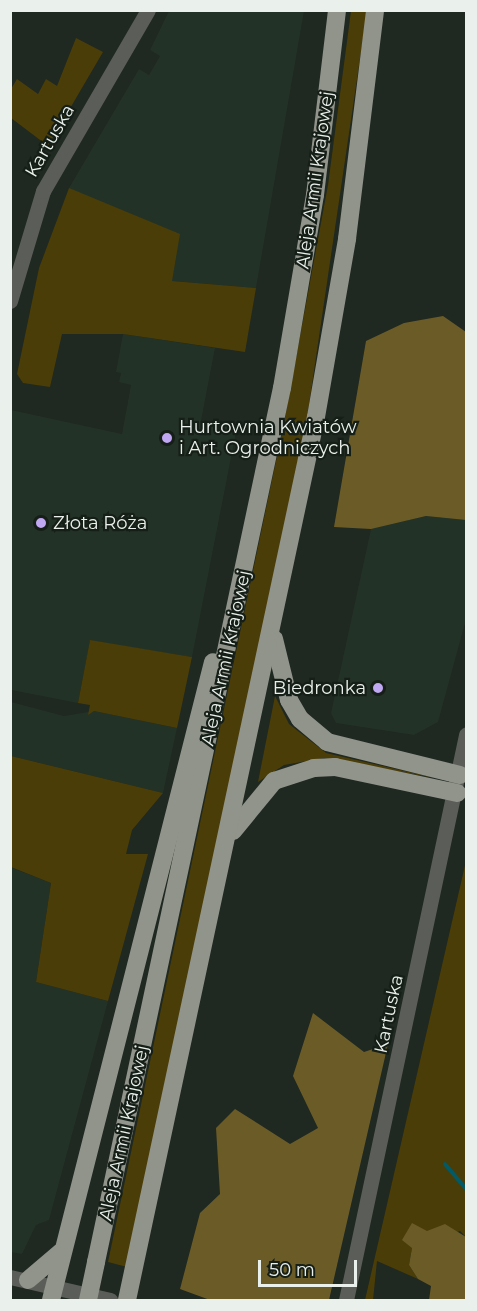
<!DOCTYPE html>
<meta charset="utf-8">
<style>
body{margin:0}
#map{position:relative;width:477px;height:1311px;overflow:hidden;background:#1f2821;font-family:Montserrat,sans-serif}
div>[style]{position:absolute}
.built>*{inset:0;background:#233226}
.green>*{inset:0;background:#4b3d07}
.forest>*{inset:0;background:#6b5c27}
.stream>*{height:4px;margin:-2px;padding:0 2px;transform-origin:2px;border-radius:2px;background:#025a66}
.minor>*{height:15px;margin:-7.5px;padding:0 7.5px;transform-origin:7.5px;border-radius:7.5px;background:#5b5d58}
.major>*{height:18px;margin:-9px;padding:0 9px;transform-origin:9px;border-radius:9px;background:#91948a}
.major-bridge>*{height:18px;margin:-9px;padding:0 9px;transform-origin:9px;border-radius:9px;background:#91948a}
.dots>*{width:16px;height:16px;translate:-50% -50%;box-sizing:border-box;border:3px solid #151e17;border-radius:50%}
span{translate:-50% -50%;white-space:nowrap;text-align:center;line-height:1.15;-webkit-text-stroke:4.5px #151e17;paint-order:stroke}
.street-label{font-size:18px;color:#eaf0eb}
.poi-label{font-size:18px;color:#eaf0eb}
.left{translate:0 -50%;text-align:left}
.right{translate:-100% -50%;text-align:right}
.frame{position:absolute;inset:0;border:12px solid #eaf0eb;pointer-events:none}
.scale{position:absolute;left:258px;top:1260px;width:99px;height:27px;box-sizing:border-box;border:3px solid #eaf0eb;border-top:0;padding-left:8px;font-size:18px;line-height:21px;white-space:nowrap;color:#eaf0eb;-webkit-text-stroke:4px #151e17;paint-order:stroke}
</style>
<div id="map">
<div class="built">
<div style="clip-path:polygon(169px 11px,304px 11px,256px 288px,172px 281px,69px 188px,139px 69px,149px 75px,160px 56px,150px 50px)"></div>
<div style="clip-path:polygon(123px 334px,215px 348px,201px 421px,237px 427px,192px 657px,90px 641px,78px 703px,11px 690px,11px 410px,122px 434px,131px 385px,119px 382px,121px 373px,116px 372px)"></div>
<div style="clip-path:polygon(426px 516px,466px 520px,465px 623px,438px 722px,414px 735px,336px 723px,331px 713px,371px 529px)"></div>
<div style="clip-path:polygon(11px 702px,64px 716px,94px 711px,177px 728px,163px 793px,11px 756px)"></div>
<div style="clip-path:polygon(10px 867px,51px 883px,36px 982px,108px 1001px,49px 1220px,36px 1225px,22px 1254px,10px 1252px)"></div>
</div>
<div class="green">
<div style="clip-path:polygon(351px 11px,367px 11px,306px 425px,127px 1267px,108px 1262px,284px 423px,328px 185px)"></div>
<div style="clip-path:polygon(76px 38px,103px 52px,48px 146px,11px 118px,11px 89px,17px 79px,38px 94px,46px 79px,57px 86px)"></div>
<div style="clip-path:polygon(69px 188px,180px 234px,172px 281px,256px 288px,245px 352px,123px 334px,62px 334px,50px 387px,23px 383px,17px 374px,39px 268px)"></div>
<div style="clip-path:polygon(90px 640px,192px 657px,177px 728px,94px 711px,88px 715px,90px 705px,78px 703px)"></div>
<div style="clip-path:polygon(275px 696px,289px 724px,326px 753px,435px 778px,324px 758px,284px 765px,258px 782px)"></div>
<div style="clip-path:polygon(11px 756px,163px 793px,132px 830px,126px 854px,148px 854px,108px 1001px,36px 982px,51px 883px,11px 867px)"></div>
<div style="clip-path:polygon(466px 861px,466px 1237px,460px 1231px,412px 1248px,409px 1265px,418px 1279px,377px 1261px,373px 1300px,365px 1300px)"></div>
</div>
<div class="forest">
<div style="clip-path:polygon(443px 316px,466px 332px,466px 520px,426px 516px,371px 529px,334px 527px,366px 341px,404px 323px)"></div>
<div style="clip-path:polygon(313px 1013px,364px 1052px,388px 1044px,329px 1300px,210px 1300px,180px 1289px,200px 1213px,220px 1194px,216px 1128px,235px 1109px,290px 1144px,318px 1128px,293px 1076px)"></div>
<div style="clip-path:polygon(412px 1223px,427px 1231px,445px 1224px,466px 1237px,466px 1300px,429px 1300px,431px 1286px,418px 1279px,409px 1265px,412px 1248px,402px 1240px)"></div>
</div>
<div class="stream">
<div style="left:445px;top:1164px;width:33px;rotate:50deg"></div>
</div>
<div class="minor">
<div style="left:10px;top:301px;width:115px;rotate:-73.3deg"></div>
<div style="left:43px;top:191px;width:209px;rotate:-59.9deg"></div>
<div style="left:10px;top:1277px;width:103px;rotate:13deg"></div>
<div style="left:346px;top:1300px;width:578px;rotate:-78.01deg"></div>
</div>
<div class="major">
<div style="left:274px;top:639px;width:63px;rotate:76.2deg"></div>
<div style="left:289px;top:700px;width:22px;rotate:60deg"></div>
<div style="left:300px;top:719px;width:35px;rotate:40deg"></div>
<div style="left:327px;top:742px;width:137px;rotate:13.9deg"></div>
<div style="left:233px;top:831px;width:65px;rotate:-50.6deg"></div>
<div style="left:274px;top:781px;width:42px;rotate:-18deg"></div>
<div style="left:314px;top:768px;width:21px;rotate:-3deg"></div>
<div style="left:335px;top:767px;width:125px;rotate:12deg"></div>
<div style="left:96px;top:1262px;width:894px;rotate:-77.99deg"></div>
<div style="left:282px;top:388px;width:196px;rotate:-80.3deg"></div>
<div style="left:315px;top:195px;width:186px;rotate:-83.2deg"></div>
<div style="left:28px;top:1280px;width:43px;rotate:-40.3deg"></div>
<div style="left:51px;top:1300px;width:658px;rotate:-75.75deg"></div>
<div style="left:127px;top:1300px;width:903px;rotate:-77.92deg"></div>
<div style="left:316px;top:417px;width:181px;rotate:-80.1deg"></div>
<div style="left:347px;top:239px;width:231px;rotate:-83deg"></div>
</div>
<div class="major-bridge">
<div style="left:88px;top:1300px;width:39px;rotate:-78deg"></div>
</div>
<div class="dots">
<div style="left:167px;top:438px;background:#c0a8f3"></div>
<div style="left:41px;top:523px;background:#c0a8f3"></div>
<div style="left:378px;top:688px;background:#c0a8f3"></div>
</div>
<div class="street-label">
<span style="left:50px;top:141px;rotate:-60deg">Kartuska</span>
<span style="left:315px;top:180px;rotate:-82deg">Aleja Armii Krajowej</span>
<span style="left:226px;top:658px;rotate:-78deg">Aleja Armii Krajowej</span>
<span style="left:389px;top:1014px;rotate:-78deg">Kartuska</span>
<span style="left:124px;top:1133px;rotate:-78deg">Aleja Armii Krajowej</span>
</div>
<div class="poi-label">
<span class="left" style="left:179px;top:438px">Hurtownia Kwiatów<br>i Art. Ogrodniczych</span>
<span class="left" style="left:53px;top:523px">Złota Róża</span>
<span class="right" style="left:366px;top:688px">Biedronka</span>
</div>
<div class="frame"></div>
<div class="scale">50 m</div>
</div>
